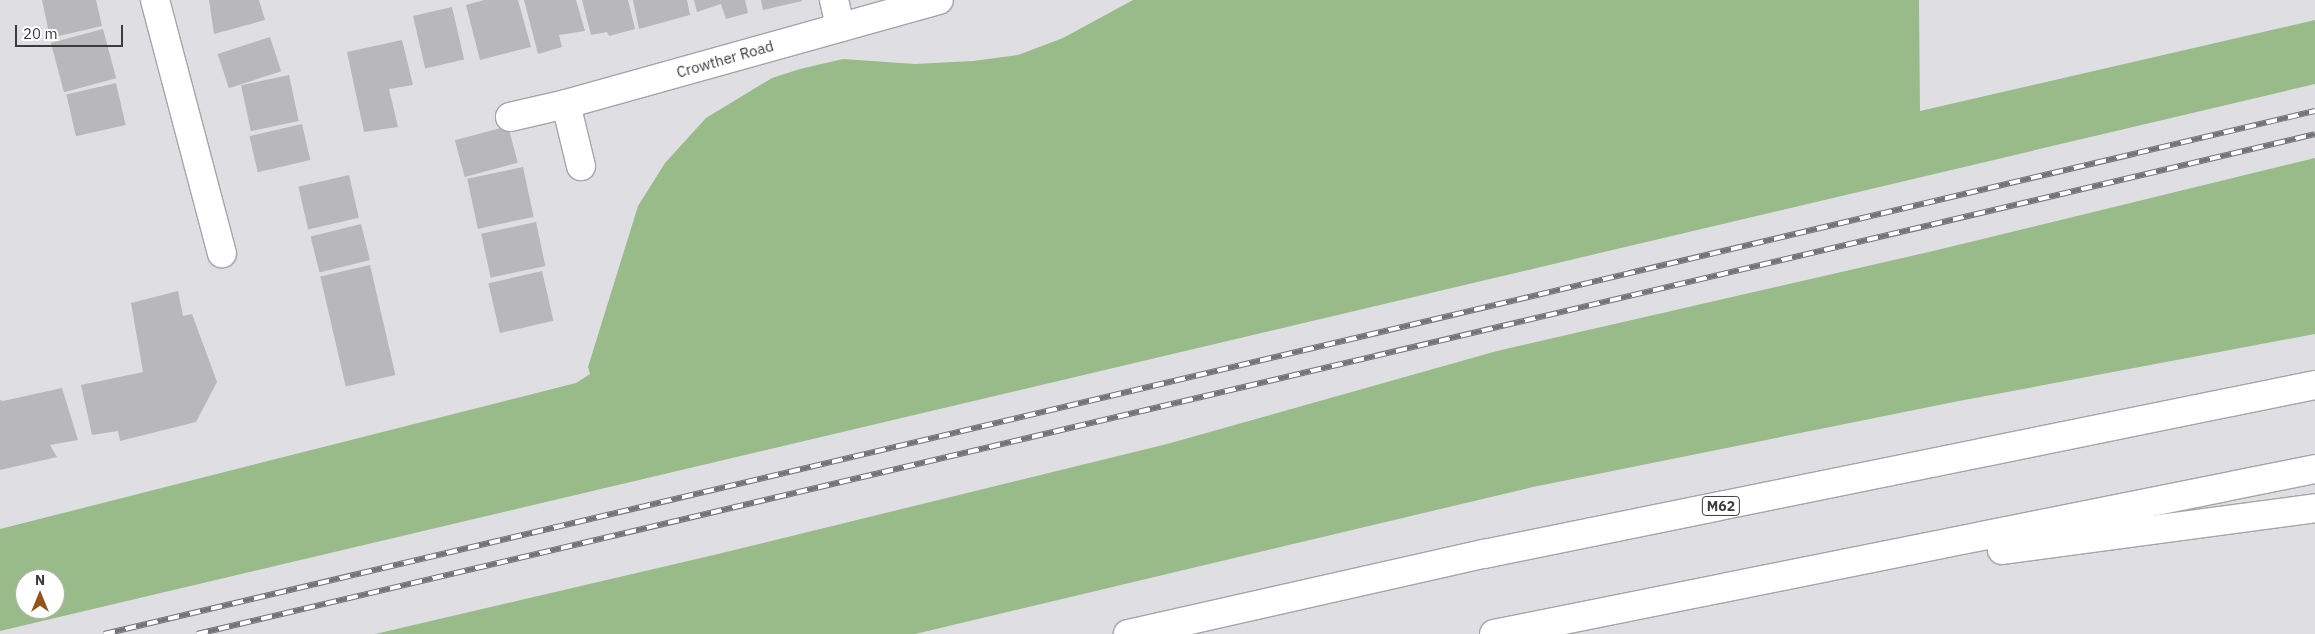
<!DOCTYPE html>
<style>
body{margin:0}
#map{position:relative;width:2315px;height:634px;overflow:hidden;background:#dfdfe3;font-family:"IBM Plex Sans",sans-serif}
div>[style]{position:absolute}
.green>*{inset:0;background:#99bb89}
.building>*{inset:0;background:#b8b8bb;transform-origin:0 0}
.roads{filter:drop-shadow(1px 0 #a5a5a8) drop-shadow(-1px 0 #a5a5a8) drop-shadow(0 1px #a5a5a8) drop-shadow(0 -1px #a5a5a8)}
.street>*{height:28px;margin:-14px;padding:0 14px;transform-origin:14px;border-radius:14px;background:#fff}
.highway>*{height:28px;margin:-14px;padding:0 14px;transform-origin:14px;border-radius:14px;background:#fff}
.rail>*{height:5.5px;margin-top:-2.75px;transform-origin:0;background:repeating-linear-gradient(90deg,#fff 0 11px,#747476 0 22px);box-sizing:border-box;border-block:1px solid #747476}
span{translate:-50% -50%;white-space:nowrap;text-align:center;line-height:1.15;-webkit-text-stroke:4.5px #fff;paint-order:stroke}
.shield-label span{padding:1px 4px;background:#fff;border:1px solid;border-radius:4px;-webkit-text-stroke-width:0}
.shield-label{font-size:14px;color:#3c3c3d;font-weight:700}
.street-label{font-size:15px;color:#3c3c3d}
.north{position:absolute;left:15px;top:569px;width:50px;height:50px;box-sizing:border-box;background:#fff;border:1px solid #b1b1b1;border-radius:50%;rotate:0deg;font-size:14px;font-weight:700;line-height:20px;text-align:center;color:#3c3c3d}
.north::after{content:'';display:block;margin:auto;width:18px;height:22px;background:#935618;clip-path:polygon(50% 0,100% 100%,50% 72%,0 100%)}
.scale{position:absolute;left:15px;top:25px;width:108px;height:22px;box-sizing:border-box;border:2px solid #3c3c3d;border-top:0;padding-left:6px;font-size:15px;line-height:18px;white-space:nowrap;color:#3c3c3d;-webkit-text-stroke:4px #fff;paint-order:stroke}
</style>
<div id="map">
<div class="green">
<div style="clip-path:polygon(evenodd,1133px 0,1919px 0,1920px 111px,2315px 20px,2315px 84px,0 631px,0 529px,576px 383px,590px 374px,588px 367px,638px 206px,665px 163px,706px 118px,772px 78px,800px 69px,843px 59px,915px 64px,973px 61px,1018px 55px,1063px 38px,1133px 0,25px 579px,55px 579px,55px 609px,25px 609px,25px 579px)"></div>
<div style="clip-path:polygon(2315px 158px,2315px 334px,1959px 401px,1533px 487px,915px 634px,375px 634px,718px 554px,1167px 444px,1497px 351px,1933px 251px)"></div>
</div>
<div class="building">
<div style="clip-path:polygon(42px 0,96px 0,102px 26px,50px 38px)"></div>
<div style="clip-path:polygon(209px 0,259px 0,265px 20px,214px 34px)"></div>
<div style="clip-path:polygon(484px 0,518px 0,531px 47px,480px 60px,466px 5px)"></div>
<div style="clip-path:polygon(524px 0,576px 0,585px 31px,559px 35px,562px 47px,538px 54px)"></div>
<div style="clip-path:polygon(582px 0,628px 0,635px 29px,609px 36px,607px 32px,591px 35px)"></div>
<div style="clip-path:polygon(633px 0,687px 0,690px 15px,639px 29px)"></div>
<div style="clip-path:polygon(694px 0,745px 0,748px 13px,726px 19px,721px 4px,697px 12px)"></div>
<div style="clip-path:polygon(761px 0,802px 0,802px 1px,763px 10px)"></div>
<div style="left:452px;top:7px;width:54px;height:40px;rotate:77deg"></div>
<div style="left:103px;top:29px;width:51px;height:54px;rotate:75deg"></div>
<div style="left:270px;top:37px;width:36px;height:55px;rotate:72deg"></div>
<div style="clip-path:polygon(402px 40px,413px 85px,389px 89px,398px 127px,364px 132px,347px 52px)"></div>
<div style="left:289px;top:75px;width:47px;height:49px;rotate:78deg"></div>
<div style="left:116px;top:83px;width:43px;height:51px;rotate:77deg"></div>
<div style="left:302px;top:124px;width:37px;height:54px;rotate:77deg"></div>
<div style="left:508px;top:126px;width:38px;height:55px;rotate:75deg"></div>
<div style="left:523px;top:167px;width:51px;height:57px;rotate:78deg"></div>
<div style="left:349px;top:175px;width:44px;height:52px;rotate:77deg"></div>
<div style="left:536px;top:222px;width:45px;height:56px;rotate:78deg"></div>
<div style="left:361px;top:224px;width:37px;height:52px;rotate:76deg"></div>
<div style="left:370px;top:265px;width:113px;height:51px;rotate:77deg"></div>
<div style="left:542px;top:271px;width:51px;height:55px;rotate:77deg"></div>
<div style="clip-path:polygon(178px 291px,183px 316px,192px 314px,217px 382px,196px 422px,120px 441px,118px 431px,92px 435px,81px 385px,143px 372px,131px 303px)"></div>
<div style="clip-path:polygon(62px 388px,78px 440px,50px 445px,57px 457px,0 470px,0 400px,3px 401px)"></div>
</div>
<div class="roads">
<div class="street">
<div style="left:155px;top:0;width:262px;rotate:75.2deg"></div>
<div style="left:834px;top:0;width:28px;rotate:77deg"></div>
<div style="left:566px;top:104px;width:64px;rotate:76.4deg"></div>
<div style="left:510px;top:117px;width:57px;rotate:-13.1deg"></div>
<div style="left:566px;top:104px;width:387px;rotate:-15.6deg"></div>
</div>
<div class="highway">
<div style="left:2002px;top:550px;width:316px;rotate:-7.6deg"></div>
<div style="left:1128px;top:634px;width:365px;rotate:-12.7deg"></div>
<div style="left:1484px;top:554px;width:848px;rotate:-11.5deg"></div>
<div style="left:1494px;top:634px;width:837px;rotate:-11.36deg"></div>
</div>
</div>
<div class="rail">
<div style="left:104px;top:634px;width:2272px;rotate:-13.31deg"></div>
<div style="left:197px;top:634px;width:2176px;rotate:-13.28deg"></div>
</div>
<div class="shield-label">
<span style="left:1721px;top:506px">M62</span>
</div>
<div class="street-label">
<span style="left:725px;top:59px;rotate:-16deg">Crowther Road</span>
</div>
<div class="north">N</div>
<div class="scale">20 m</div>
</div>
